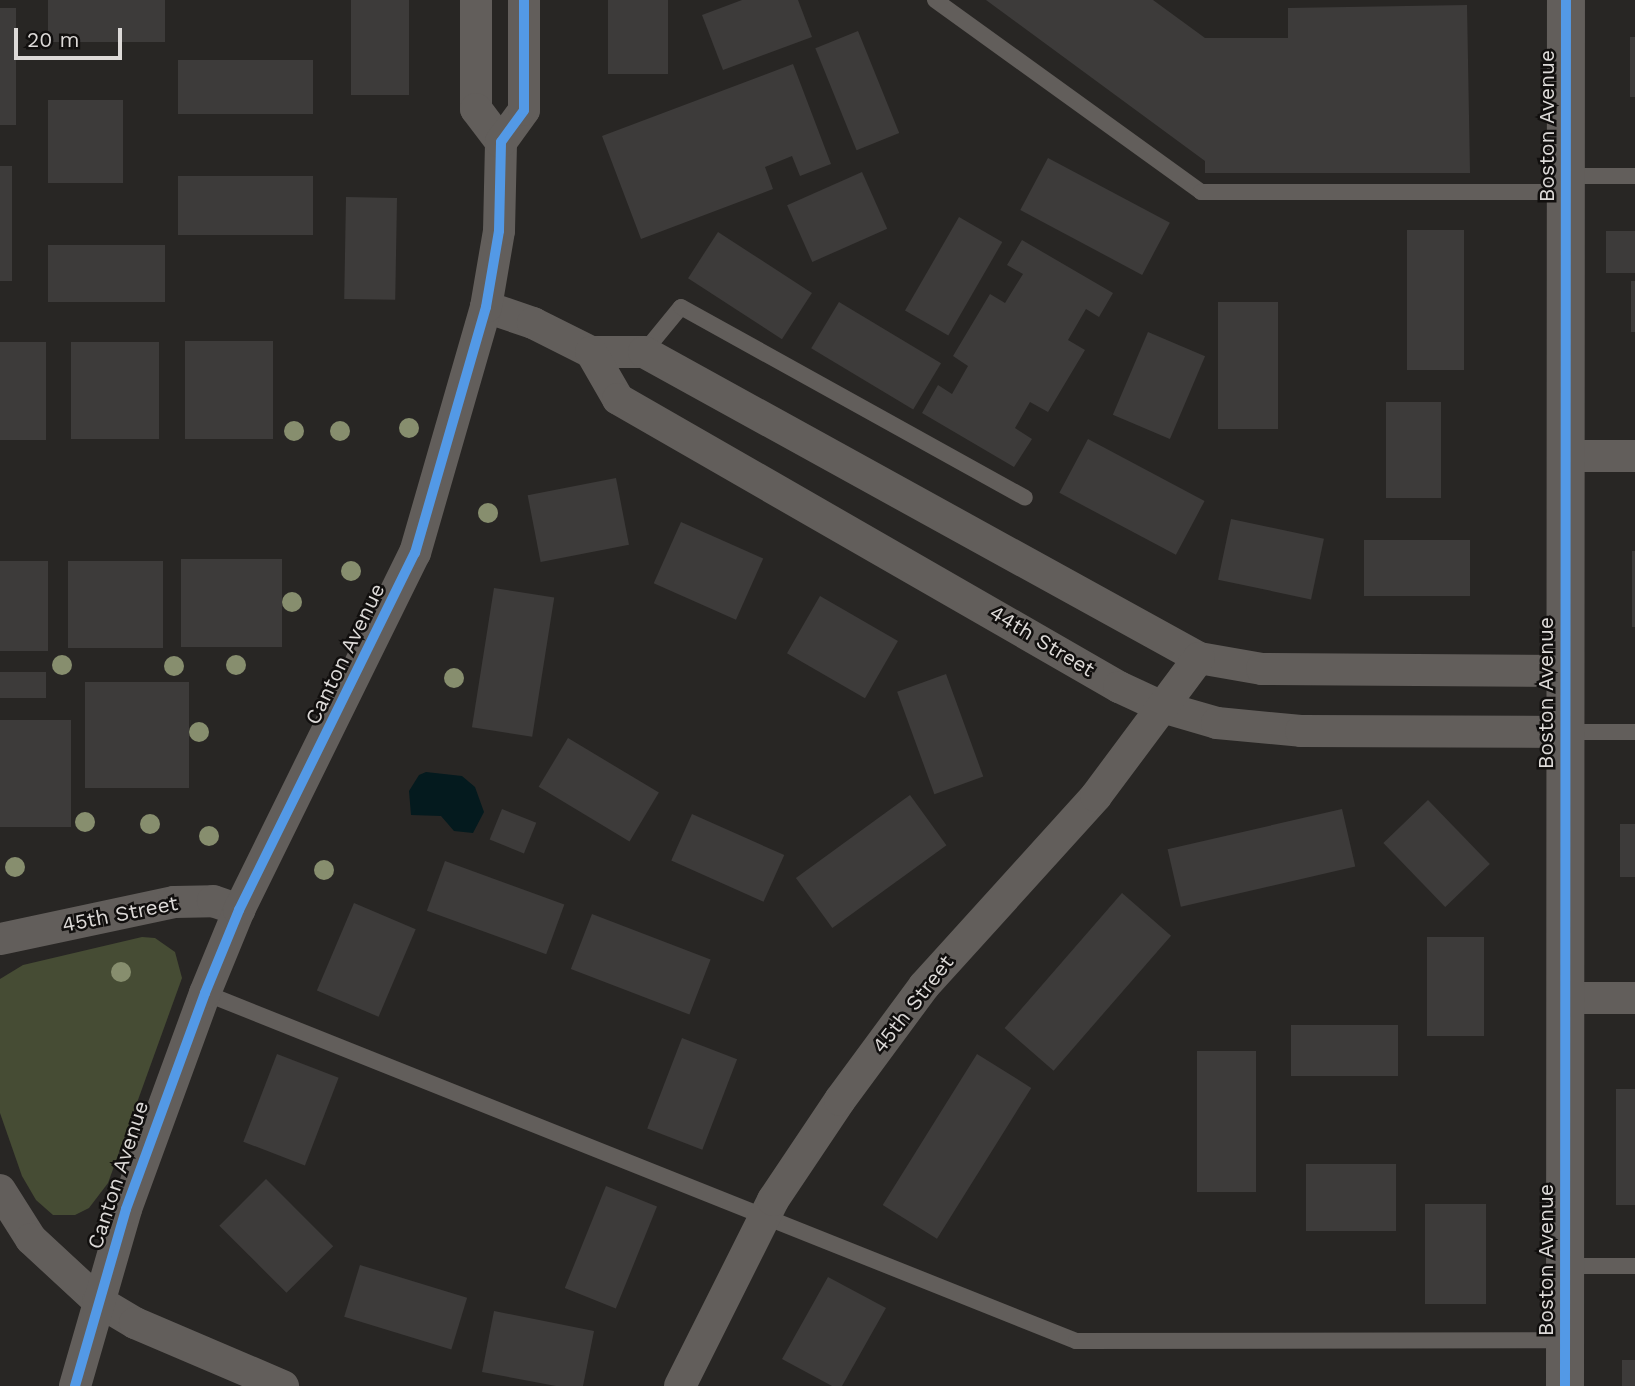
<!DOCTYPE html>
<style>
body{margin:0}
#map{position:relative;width:1635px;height:1386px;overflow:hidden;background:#282624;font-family:"Work Sans",sans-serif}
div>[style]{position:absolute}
.green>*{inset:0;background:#464c34}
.water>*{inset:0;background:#041a1e}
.building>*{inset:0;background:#3d3b3a;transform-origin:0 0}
.service>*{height:16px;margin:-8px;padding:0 8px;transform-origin:8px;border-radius:8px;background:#625e5b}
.minor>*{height:32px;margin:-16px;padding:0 16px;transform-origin:16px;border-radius:16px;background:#625e5b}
.tertiary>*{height:38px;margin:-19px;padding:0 19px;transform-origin:19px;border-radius:19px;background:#625e5b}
.cycleway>*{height:10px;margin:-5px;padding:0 5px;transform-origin:5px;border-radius:5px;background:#5399e6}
.trees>*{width:20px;height:20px;margin:-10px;border-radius:50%;background:#878e6e}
span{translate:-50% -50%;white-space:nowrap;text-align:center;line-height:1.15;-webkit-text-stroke:5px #110f0e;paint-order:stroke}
.street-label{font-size:21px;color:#dddad8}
.scale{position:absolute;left:14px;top:28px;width:108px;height:32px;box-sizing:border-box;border:4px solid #dddad8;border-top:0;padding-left:9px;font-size:21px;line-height:24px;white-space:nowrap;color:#dddad8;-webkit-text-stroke:5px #110f0e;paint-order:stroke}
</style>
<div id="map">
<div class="green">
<div style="clip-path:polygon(142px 937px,155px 938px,175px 952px,182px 978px,108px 1183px,89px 1208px,75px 1215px,53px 1215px,36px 1200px,22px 1176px,0 1113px,0 979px,23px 965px)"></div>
</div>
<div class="water">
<div style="clip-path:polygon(426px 772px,462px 776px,475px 787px,484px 812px,473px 833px,454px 831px,441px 816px,411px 815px,409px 791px,419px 775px)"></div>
</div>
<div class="building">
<div style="left:48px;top:0;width:117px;height:42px"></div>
<div style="left:351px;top:0;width:58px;height:95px"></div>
<div style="left:608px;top:0;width:60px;height:74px"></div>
<div style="clip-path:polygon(742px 0,798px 0,812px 37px,723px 70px,702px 15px)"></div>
<div style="clip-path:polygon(986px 0,1153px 0,1205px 38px,1288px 38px,1288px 8px,1467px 5px,1470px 173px,1205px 173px,1205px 161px)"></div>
<div style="left:0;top:8px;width:16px;height:117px"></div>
<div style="left:858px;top:31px;width:110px;height:46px;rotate:68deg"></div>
<div style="left:1630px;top:37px;width:5px;height:60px"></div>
<div style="left:178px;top:60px;width:135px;height:54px"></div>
<div style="clip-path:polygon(793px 64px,831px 164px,800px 176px,792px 156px,765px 167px,773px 189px,641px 239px,602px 136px)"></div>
<div style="left:48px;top:100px;width:75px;height:83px"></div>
<div style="left:1048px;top:158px;width:138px;height:59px;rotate:28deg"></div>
<div style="left:0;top:166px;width:12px;height:115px"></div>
<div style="left:862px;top:172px;width:62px;height:82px;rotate:66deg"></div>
<div style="left:178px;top:176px;width:135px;height:59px"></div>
<div style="left:346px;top:197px;width:51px;height:102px;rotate:1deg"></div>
<div style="left:959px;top:217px;width:50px;height:108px;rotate:30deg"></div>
<div style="left:1407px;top:230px;width:57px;height:140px"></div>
<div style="left:1635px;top:231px;width:42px;height:29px;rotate:90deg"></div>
<div style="left:718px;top:232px;width:112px;height:55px;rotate:33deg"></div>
<div style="clip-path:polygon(1022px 240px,1113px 293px,1099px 317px,1086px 309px,1068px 340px,1085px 350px,1048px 412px,1030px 402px,1015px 428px,1032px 439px,1014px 467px,922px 413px,938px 385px,952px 394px,968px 366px,953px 356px,990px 294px,1005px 303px,1023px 274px,1007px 265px)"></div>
<div style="left:48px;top:245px;width:117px;height:57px"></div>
<div style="left:1631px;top:281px;width:4px;height:51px"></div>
<div style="left:839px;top:302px;width:119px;height:54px;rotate:31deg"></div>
<div style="left:1218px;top:302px;width:60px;height:127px"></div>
<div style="left:1148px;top:332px;width:62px;height:90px;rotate:23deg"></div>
<div style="left:185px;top:341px;width:88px;height:98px"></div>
<div style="left:0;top:342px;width:46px;height:98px"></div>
<div style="left:71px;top:342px;width:88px;height:97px"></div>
<div style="left:1386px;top:402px;width:55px;height:96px"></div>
<div style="left:1088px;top:439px;width:132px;height:61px;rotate:28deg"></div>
<div style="left:616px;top:478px;width:68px;height:90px;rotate:79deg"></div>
<div style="left:1231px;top:519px;width:95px;height:62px;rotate:12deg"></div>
<div style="left:681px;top:522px;width:90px;height:67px;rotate:24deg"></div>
<div style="left:1364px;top:540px;width:106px;height:56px"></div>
<div style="left:1632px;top:551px;width:3px;height:76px"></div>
<div style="left:181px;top:559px;width:101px;height:88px"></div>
<div style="left:0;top:561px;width:48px;height:90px"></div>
<div style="left:68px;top:561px;width:95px;height:87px"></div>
<div style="left:494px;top:588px;width:61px;height:141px;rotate:9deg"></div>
<div style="left:820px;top:596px;width:90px;height:66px;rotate:30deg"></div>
<div style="left:0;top:672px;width:46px;height:26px"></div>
<div style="left:946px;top:674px;width:109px;height:52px;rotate:70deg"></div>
<div style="left:85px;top:682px;width:104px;height:106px"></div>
<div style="left:0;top:720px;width:71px;height:107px"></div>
<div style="left:568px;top:738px;width:106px;height:57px;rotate:31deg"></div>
<div style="left:910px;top:795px;width:62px;height:141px;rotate:54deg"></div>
<div style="left:1428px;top:800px;width:89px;height:62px;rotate:46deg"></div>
<div style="left:502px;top:809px;width:37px;height:33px;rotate:22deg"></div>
<div style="left:1342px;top:809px;width:59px;height:179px;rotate:77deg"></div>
<div style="left:692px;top:814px;width:101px;height:51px;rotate:24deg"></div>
<div style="left:1620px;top:824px;width:15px;height:53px"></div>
<div style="left:445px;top:861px;width:127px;height:53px;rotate:20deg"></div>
<div style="left:1122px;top:893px;width:65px;height:179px;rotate:41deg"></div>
<div style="left:354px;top:903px;width:67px;height:95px;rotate:23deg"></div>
<div style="left:592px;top:914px;width:127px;height:59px;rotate:21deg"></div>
<div style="left:1427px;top:937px;width:57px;height:99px"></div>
<div style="left:1291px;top:1025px;width:107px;height:51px"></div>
<div style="left:682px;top:1038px;width:59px;height:97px;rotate:21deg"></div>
<div style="left:1197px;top:1051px;width:59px;height:141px"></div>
<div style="left:277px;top:1054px;width:66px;height:94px;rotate:21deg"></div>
<div style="left:977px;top:1054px;width:64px;height:178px;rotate:32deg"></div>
<div style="left:1616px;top:1089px;width:19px;height:116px"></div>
<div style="left:1306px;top:1164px;width:90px;height:67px"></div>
<div style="left:266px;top:1179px;width:95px;height:66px;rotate:45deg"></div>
<div style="left:606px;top:1186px;width:55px;height:110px;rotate:22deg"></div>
<div style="left:1425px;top:1204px;width:61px;height:100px"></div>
<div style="left:360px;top:1265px;width:112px;height:54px;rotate:17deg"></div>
<div style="clip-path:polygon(828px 1277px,886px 1308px,842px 1386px,832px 1386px,782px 1359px)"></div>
<div style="clip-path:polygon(494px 1311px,594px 1331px,583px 1386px,556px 1386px,482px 1372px)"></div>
<div style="left:1622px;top:1360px;width:13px;height:26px"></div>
</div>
<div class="service">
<div style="left:935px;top:0;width:328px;rotate:35.8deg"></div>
<div style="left:1201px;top:192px;width:365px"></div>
<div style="left:1566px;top:176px;width:69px"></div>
<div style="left:644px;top:352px;width:58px;rotate:-50.6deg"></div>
<div style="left:681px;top:307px;width:393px;rotate:29deg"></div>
<div style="left:1565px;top:732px;width:70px"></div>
<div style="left:205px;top:993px;width:938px;rotate:21.78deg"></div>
<div style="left:1076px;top:1341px;width:489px;rotate:-0.1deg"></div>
<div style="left:1565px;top:1266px;width:70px"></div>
</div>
<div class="minor">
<div style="left:476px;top:0;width:109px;rotate:90deg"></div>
<div style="left:476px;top:109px;width:41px;rotate:52.9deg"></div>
<div style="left:486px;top:307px;width:50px;rotate:18.8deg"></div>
<div style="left:533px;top:323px;width:65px;rotate:26.6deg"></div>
<div style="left:591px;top:352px;width:53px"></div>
<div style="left:644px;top:352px;width:634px;rotate:28.87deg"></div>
<div style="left:1199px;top:658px;width:64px;rotate:9.9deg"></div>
<div style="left:1262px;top:669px;width:303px;rotate:0.4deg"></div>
<div style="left:591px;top:352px;width:54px;rotate:60.1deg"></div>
<div style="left:618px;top:399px;width:578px;rotate:29.89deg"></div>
<div style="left:1119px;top:687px;width:47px;rotate:24.9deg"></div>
<div style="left:1162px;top:707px;width:57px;rotate:16.2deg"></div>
<div style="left:1217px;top:723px;width:84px;rotate:5.4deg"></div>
<div style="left:1301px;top:731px;width:264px;rotate:0.2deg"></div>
<div style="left:1566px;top:456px;width:69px"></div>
<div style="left:0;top:939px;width:178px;rotate:-12deg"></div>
<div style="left:174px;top:902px;width:39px;rotate:-1deg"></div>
<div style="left:213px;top:901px;width:28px;rotate:19deg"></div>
<div style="left:1565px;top:998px;width:70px"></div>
<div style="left:0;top:1190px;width:58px;rotate:57.7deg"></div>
<div style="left:31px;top:1239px;width:91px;rotate:42.8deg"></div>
<div style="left:98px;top:1301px;width:43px;rotate:30.7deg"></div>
<div style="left:135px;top:1323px;width:161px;rotate:23.1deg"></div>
<div style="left:75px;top:1386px;width:184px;rotate:-73.9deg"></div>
<div style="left:126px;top:1209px;width:230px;rotate:-69.9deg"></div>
<div style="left:205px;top:993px;width:90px;rotate:-67.7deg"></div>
<div style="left:239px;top:910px;width:398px;rotate:-63.8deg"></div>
<div style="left:415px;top:553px;width:256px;rotate:-73.9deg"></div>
<div style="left:486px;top:307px;width:77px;rotate:-80.3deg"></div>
<div style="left:499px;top:231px;width:89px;rotate:-88.7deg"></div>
<div style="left:501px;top:142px;width:39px;rotate:-54deg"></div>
<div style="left:524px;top:110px;width:110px;rotate:-90deg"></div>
<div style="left:680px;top:1386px;width:208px;rotate:-63.4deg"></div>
<div style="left:773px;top:1200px;width:120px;rotate:-56.2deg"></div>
<div style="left:840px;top:1100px;width:142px;rotate:-53.6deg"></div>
<div style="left:924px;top:986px;width:256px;rotate:-47.8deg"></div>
<div style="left:1096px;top:796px;width:172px;rotate:-53.3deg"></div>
</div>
<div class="tertiary">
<div style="left:1565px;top:1386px;width:1386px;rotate:-89.96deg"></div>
</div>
<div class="cycleway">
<div style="left:75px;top:1386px;width:184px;rotate:-73.9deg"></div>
<div style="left:126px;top:1209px;width:230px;rotate:-69.9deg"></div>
<div style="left:205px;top:993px;width:90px;rotate:-67.7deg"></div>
<div style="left:239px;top:910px;width:398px;rotate:-63.8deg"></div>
<div style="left:415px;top:553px;width:256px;rotate:-73.9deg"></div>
<div style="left:486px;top:307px;width:77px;rotate:-80.3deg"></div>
<div style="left:499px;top:231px;width:89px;rotate:-88.7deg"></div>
<div style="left:501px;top:142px;width:39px;rotate:-54deg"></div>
<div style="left:524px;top:110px;width:110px;rotate:-90deg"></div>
<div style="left:1565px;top:1386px;width:1386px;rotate:-89.96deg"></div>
</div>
<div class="trees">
<div style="left:409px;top:428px"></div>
<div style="left:294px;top:431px"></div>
<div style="left:340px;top:431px"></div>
<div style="left:488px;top:513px"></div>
<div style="left:351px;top:571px"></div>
<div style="left:292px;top:602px"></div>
<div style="left:62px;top:665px"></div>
<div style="left:236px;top:665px"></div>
<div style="left:174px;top:666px"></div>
<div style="left:454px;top:678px"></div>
<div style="left:199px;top:732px"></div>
<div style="left:85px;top:822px"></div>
<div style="left:150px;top:824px"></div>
<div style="left:209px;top:836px"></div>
<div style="left:15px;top:867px"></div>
<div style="left:324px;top:870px"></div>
<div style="left:121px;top:972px"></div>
</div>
<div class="street-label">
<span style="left:1547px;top:126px;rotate:-90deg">Boston Avenue</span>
<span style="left:1042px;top:641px;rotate:31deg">44th Street</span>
<span style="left:345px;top:654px;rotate:-64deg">Canton Avenue</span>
<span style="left:1546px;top:693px;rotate:-90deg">Boston Avenue</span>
<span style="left:120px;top:914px;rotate:-11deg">45th Street</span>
<span style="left:913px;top:1004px;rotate:-52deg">45th Street</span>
<span style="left:118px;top:1175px;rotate:-72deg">Canton Avenue</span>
<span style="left:1546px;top:1260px;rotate:-90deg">Boston Avenue</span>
</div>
<div class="scale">20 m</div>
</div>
